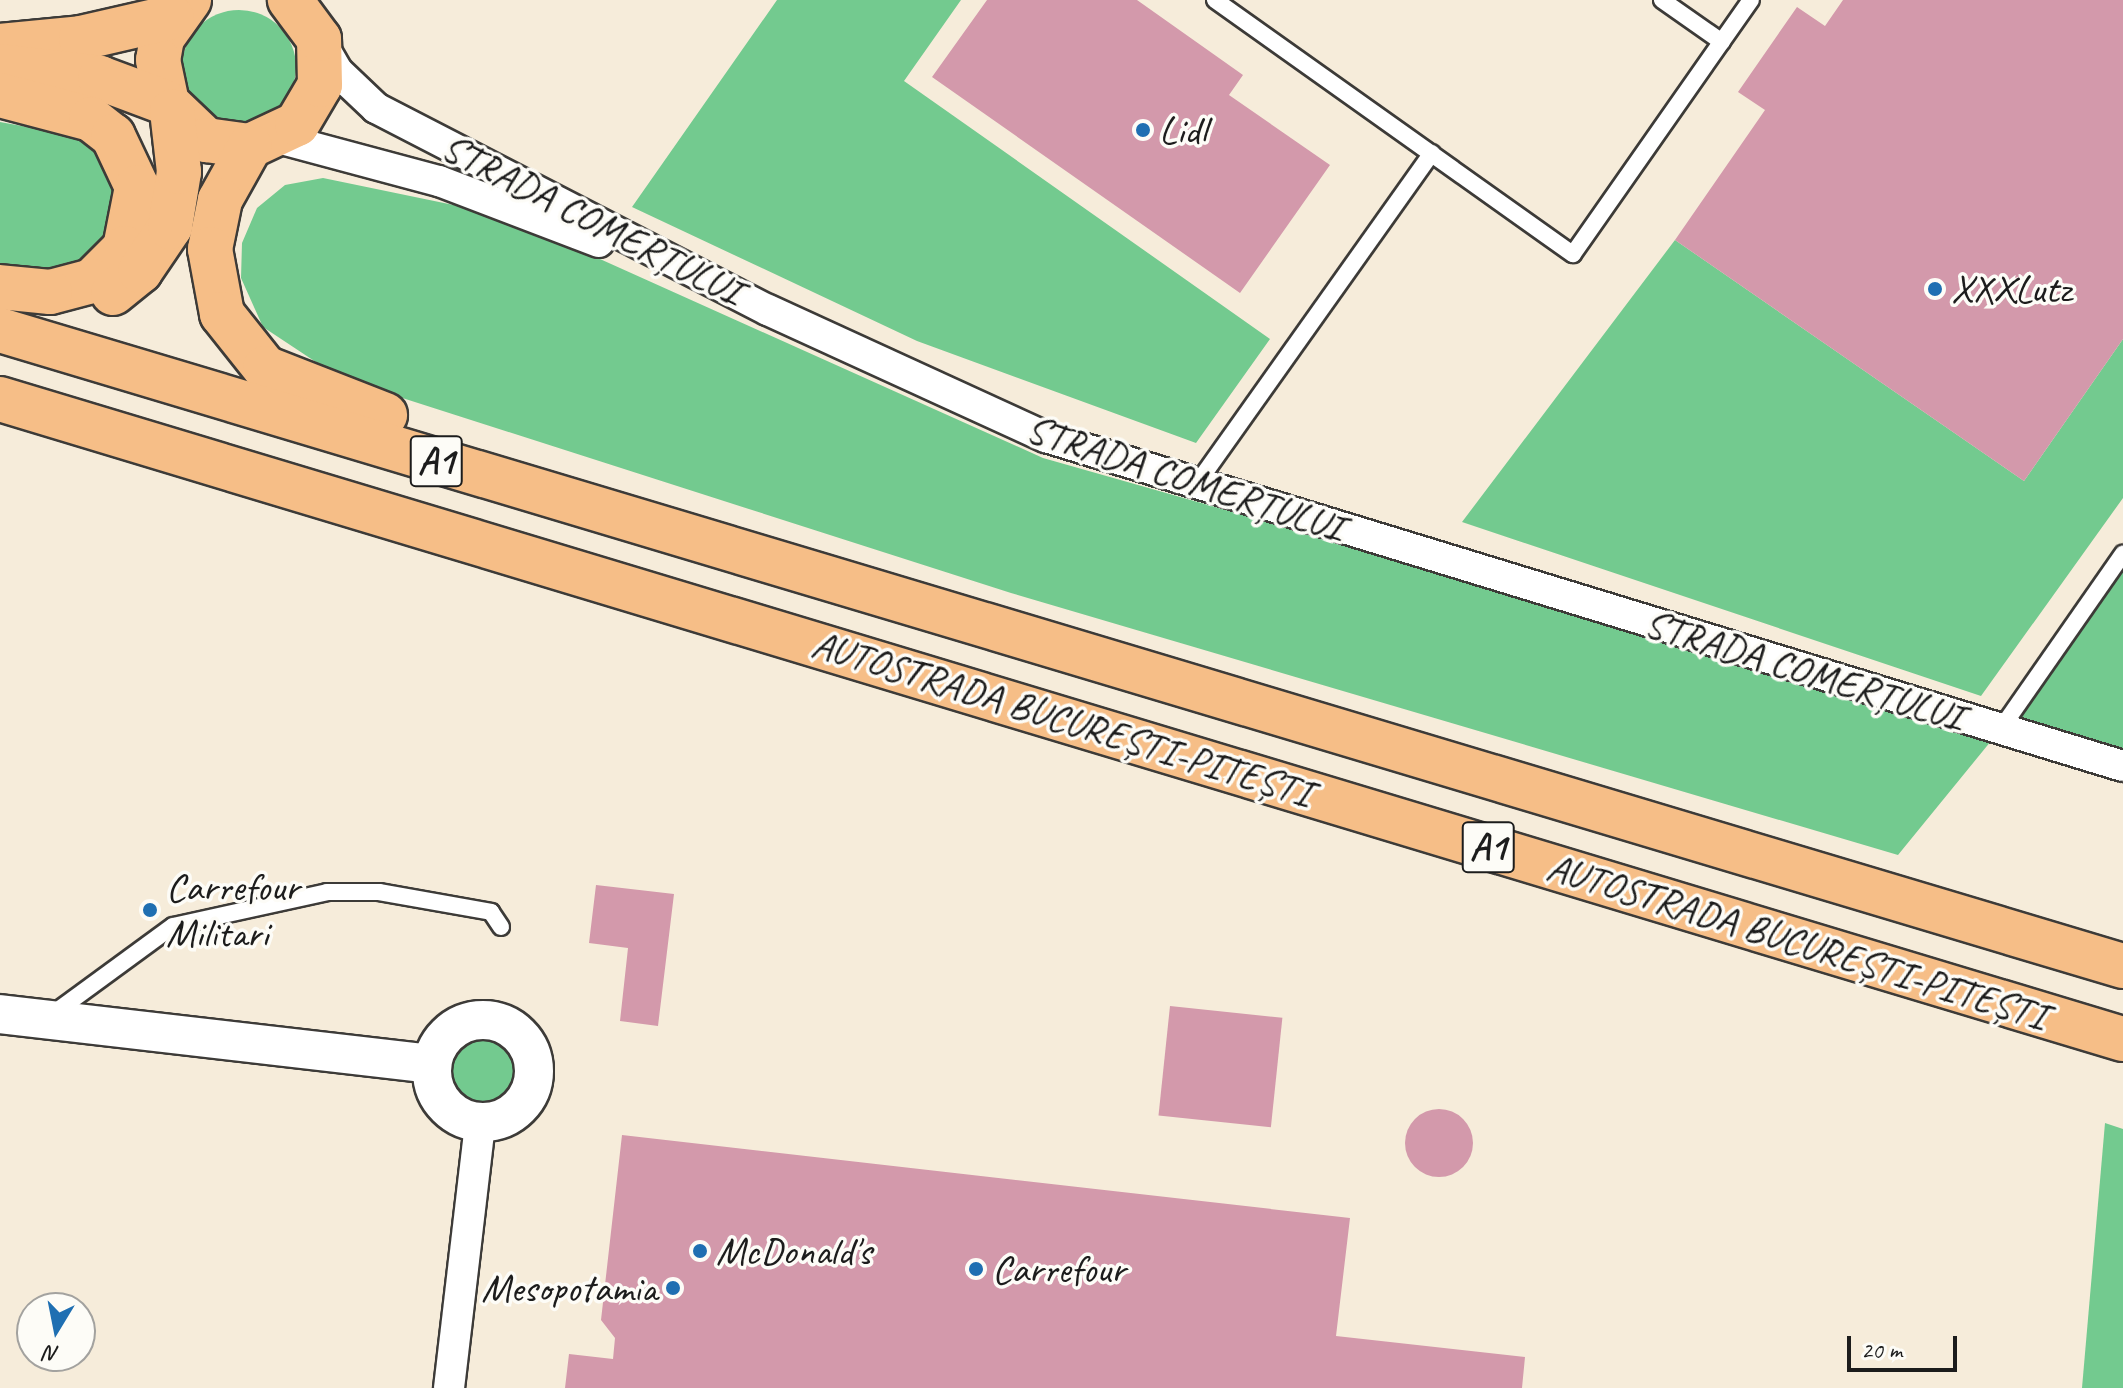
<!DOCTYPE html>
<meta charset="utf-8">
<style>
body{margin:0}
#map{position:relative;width:2123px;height:1388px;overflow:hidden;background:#f6ecda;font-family:Caveat,sans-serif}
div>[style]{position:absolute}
.green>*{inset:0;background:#73ca8f}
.round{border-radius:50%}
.building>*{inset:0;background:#d399ab;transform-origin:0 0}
.roads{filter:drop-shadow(2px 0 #3d3b38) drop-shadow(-2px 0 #3d3b38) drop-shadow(0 2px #3d3b38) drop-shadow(0 -2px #3d3b38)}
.service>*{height:16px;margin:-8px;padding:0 8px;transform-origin:8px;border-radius:8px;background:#fff}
.minor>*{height:30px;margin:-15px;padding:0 15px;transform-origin:15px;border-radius:15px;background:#fff}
.tertiary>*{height:38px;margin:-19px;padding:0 19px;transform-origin:19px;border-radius:19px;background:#fff}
.tertiary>.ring{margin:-19px;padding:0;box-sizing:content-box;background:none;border:38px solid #fff;border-radius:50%}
.primary>*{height:44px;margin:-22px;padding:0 22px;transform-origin:22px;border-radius:22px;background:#f6be87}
.motorway>*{height:44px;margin:-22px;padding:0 22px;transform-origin:22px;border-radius:22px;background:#f6be87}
.dots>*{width:22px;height:22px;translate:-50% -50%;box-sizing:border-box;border:4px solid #fdfcf7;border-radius:50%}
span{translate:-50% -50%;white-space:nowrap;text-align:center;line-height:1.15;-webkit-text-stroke:7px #fdfcf7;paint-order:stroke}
.shield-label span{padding:2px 6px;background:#fdfcf7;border:2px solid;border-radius:6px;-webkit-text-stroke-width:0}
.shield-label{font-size:38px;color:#1c1c1c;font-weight:700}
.poi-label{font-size:40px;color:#1c1c1c}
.left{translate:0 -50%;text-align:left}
.right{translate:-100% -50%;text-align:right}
.street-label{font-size:40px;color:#1c1c1c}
.north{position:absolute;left:16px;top:1292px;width:80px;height:80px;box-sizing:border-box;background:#fdfcf7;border:2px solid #a3a29f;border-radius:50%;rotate:190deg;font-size:22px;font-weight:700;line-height:32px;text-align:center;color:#1c1c1c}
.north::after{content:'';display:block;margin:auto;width:28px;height:36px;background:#1f6fb2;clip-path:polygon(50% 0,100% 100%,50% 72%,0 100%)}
.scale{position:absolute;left:1847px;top:1336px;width:110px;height:36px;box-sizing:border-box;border:4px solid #1c1c1c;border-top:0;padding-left:10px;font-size:24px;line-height:28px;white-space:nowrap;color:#1c1c1c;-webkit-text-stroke:6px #fdfcf7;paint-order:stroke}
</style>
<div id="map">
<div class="green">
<div style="clip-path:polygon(777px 0,961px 0,904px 81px,1270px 339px,1196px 443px,917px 341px,632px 207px)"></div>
<div class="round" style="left:182px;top:10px;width:114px;height:114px"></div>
<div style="clip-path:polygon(0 122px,77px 136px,100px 152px,112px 175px,120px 210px,112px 239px,63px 277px,0 268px)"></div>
<div style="clip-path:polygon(323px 178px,502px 215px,1043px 458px,2000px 730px,2123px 559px,2123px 766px,2000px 730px,1898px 855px,1011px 593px,340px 378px,263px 327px,241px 278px,242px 243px,257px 208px,285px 185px)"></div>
<div style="clip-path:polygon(1675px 240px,2024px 481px,2123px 339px,2123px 498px,1981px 696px,1462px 522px)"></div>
<div class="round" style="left:447px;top:1035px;width:72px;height:72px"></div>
<div style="clip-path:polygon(2105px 1123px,2123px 1129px,2123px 1388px,2082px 1388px)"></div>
</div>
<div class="building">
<div style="clip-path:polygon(987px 0,1137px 0,1243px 75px,1229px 95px,1330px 165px,1240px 293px,932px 77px)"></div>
<div style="clip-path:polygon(1843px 0,2123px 0,2123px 339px,2024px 481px,1675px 240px,1765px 110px,1738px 92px,1797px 7px,1825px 26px)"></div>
<div style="clip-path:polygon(596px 885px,674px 894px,658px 1026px,620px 1021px,628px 948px,589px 943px)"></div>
<div style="left:1170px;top:1006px;width:113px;height:110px;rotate:6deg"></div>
<div class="round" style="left:1405px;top:1109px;width:68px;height:68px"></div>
<div style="clip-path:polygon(622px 1135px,1350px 1218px,1336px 1336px,1525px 1357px,1522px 1388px,565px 1388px,569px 1354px,613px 1359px,615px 1338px,601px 1320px)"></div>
</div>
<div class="roads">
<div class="service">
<div style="left:1215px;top:0;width:439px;rotate:35.4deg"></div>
<div style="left:1573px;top:254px;width:310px;rotate:-55deg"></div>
<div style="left:1662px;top:0;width:73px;rotate:35deg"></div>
<div style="left:1196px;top:485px;width:407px;rotate:-54.6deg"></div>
<div style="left:2000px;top:730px;width:215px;rotate:-55.1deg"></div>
<div style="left:50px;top:1016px;width:152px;rotate:-36.2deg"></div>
<div style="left:173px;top:926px;width:158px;rotate:-12.4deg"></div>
<div style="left:327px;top:892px;width:52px"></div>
<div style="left:379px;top:892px;width:114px;rotate:10.1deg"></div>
<div style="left:491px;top:912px;width:18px;rotate:56deg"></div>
</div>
<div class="minor">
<div style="left:320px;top:41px;width:34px;rotate:60deg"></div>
<div style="left:337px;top:71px;width:54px;rotate:43.5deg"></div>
<div style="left:376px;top:108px;width:441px;rotate:27.3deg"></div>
<div style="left:768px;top:310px;width:306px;rotate:24.6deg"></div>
<div style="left:1046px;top:437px;width:1126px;rotate:16.99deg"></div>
<div style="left:278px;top:138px;width:167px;rotate:15deg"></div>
<div style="left:439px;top:181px;width:171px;rotate:20.9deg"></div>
<div style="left:449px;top:1388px;width:267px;rotate:-83.3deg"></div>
</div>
<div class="tertiary">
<div style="left:0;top:1014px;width:434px;rotate:6.6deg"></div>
<div class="ring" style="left:432px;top:1020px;width:64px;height:64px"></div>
</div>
<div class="primary">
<div style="left:189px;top:0;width:47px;rotate:125.4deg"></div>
<div style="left:162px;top:38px;width:22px;rotate:100deg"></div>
<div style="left:158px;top:60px;width:44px;rotate:78.2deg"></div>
<div style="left:167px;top:103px;width:54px;rotate:43.5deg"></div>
<div style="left:206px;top:140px;width:44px;rotate:7.8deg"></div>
<div style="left:250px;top:146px;width:52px;rotate:-25.1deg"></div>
<div style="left:297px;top:124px;width:45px;rotate:-59.5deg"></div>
<div style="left:320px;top:85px;width:46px;rotate:-91.2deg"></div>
<div style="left:319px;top:39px;width:49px;rotate:-126.6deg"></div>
<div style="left:0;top:46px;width:81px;rotate:-5.6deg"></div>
<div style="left:81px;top:38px;width:93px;rotate:-13deg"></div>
<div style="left:0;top:66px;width:101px;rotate:6.8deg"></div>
<div style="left:100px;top:78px;width:72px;rotate:20.5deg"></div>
</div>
<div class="motorway">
<div style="left:0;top:95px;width:94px;rotate:14.8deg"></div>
<div style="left:91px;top:119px;width:28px;rotate:38deg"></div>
<div style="left:113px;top:136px;width:56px;rotate:64.8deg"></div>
<div style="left:137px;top:187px;width:62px;rotate:101.1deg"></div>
<div style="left:125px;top:248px;width:47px;rotate:135deg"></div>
<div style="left:92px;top:281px;width:43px;rotate:165.3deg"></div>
<div style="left:50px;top:292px;width:50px;rotate:-174.3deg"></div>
<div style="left:250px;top:146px;width:62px;rotate:119.1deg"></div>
<div style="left:220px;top:200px;width:50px;rotate:101.5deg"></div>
<div style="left:210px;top:249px;width:66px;rotate:79.5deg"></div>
<div style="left:222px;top:314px;width:69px;rotate:51.5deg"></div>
<div style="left:265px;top:368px;width:129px;rotate:21.4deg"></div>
<div style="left:113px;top:293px;width:35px;rotate:-39deg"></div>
<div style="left:140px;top:271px;width:53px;rotate:-55.7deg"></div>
<div style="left:170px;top:227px;width:56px;rotate:-80.7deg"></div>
<div style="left:179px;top:172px;width:61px;rotate:-96.5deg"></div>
<div style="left:0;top:330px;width:2216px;rotate:16.68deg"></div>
<div style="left:0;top:399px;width:2217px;rotate:16.78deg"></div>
</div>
</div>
<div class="dots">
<div style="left:1143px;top:130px;background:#1f6fb2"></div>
<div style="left:1935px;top:289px;background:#1f6fb2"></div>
<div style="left:150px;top:910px;background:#1f6fb2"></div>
<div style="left:700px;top:1251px;background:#1f6fb2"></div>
<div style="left:976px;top:1269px;background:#1f6fb2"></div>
<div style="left:673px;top:1288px;background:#1f6fb2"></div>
</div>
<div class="shield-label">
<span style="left:436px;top:461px">A1</span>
<span style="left:1488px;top:847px">A1</span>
</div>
<div class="poi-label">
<span class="left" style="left:1159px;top:130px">Lidl</span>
<span class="left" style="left:1951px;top:289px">XXXLutz</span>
<span class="left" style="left:166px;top:910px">Carrefour<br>Militari</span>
<span class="left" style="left:716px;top:1251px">McDonald's</span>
<span class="left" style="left:992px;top:1269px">Carrefour</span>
<span class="right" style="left:657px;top:1288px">Mesopotamia</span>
</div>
<div class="street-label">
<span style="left:592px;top:219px;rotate:27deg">STRADA COMERȚULUI</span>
<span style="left:1185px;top:478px;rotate:18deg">STRADA COMERȚULUI</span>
<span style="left:1804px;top:670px;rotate:17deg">STRADA COMERȚULUI</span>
<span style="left:1062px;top:718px;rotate:17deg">AUTOSTRADA BUCUREȘTI-PITEȘTI</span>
<span style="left:1797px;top:941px;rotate:17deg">AUTOSTRADA BUCUREȘTI-PITEȘTI</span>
</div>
<div class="north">N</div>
<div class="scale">20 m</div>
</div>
